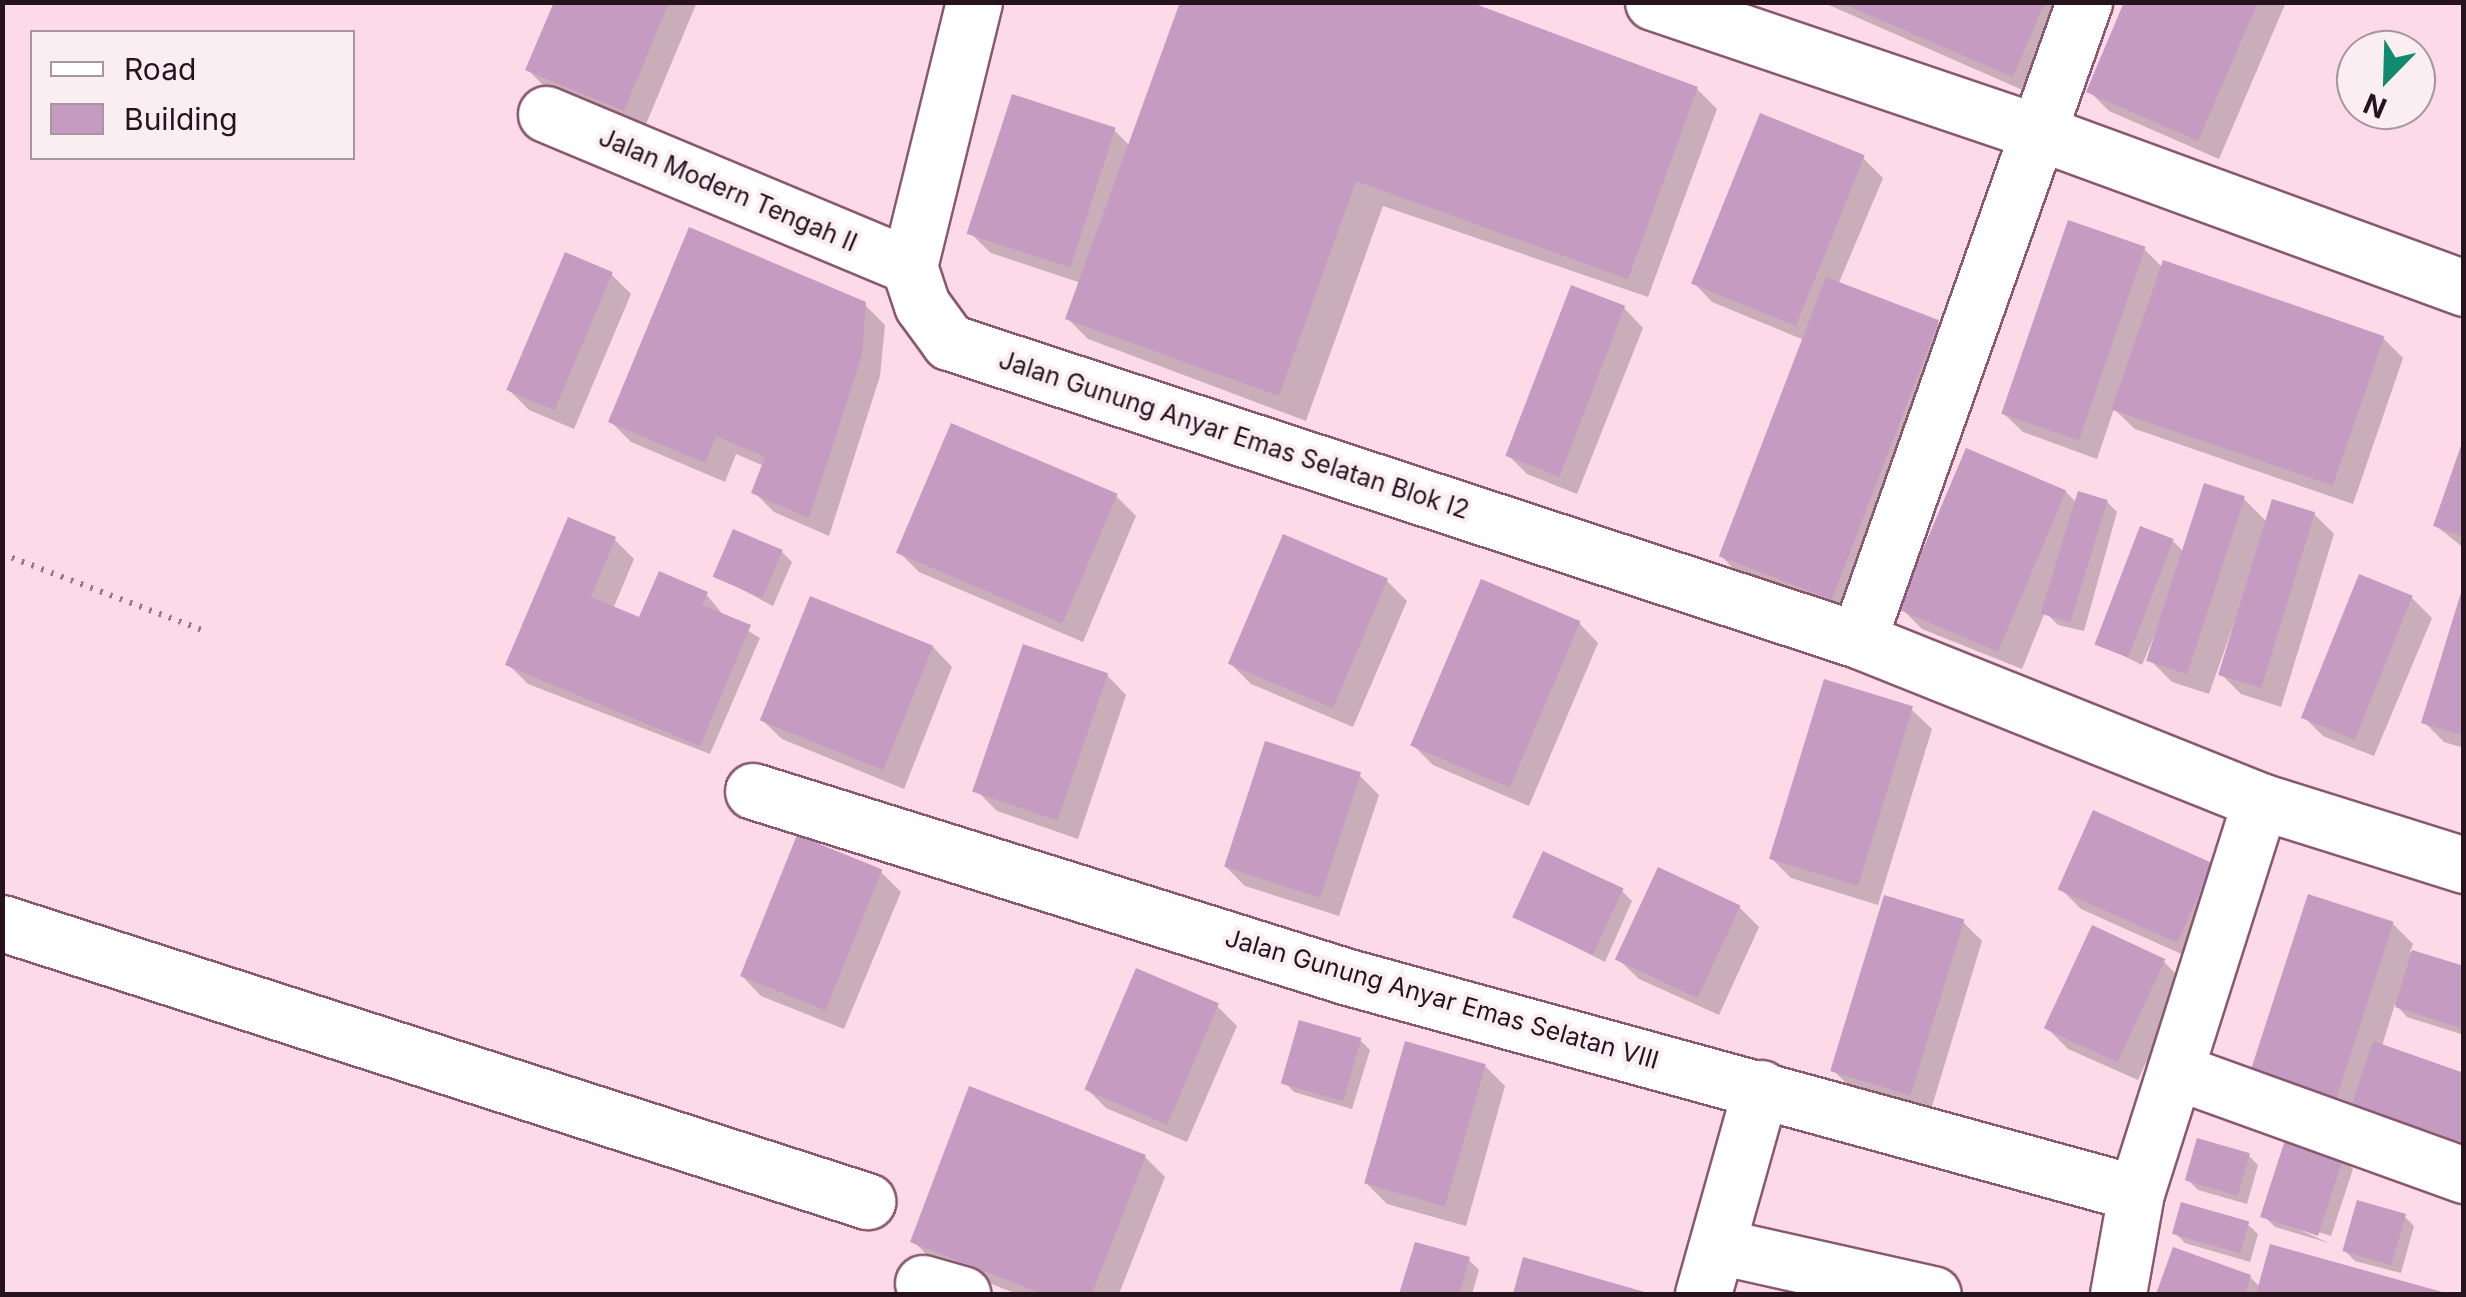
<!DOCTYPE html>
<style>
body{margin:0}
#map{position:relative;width:2466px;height:1297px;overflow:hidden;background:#fcdae8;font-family:Inter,sans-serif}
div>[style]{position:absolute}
.shadow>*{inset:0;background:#0003}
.building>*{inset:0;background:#c69bc1;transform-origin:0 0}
.path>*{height:6px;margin-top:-3px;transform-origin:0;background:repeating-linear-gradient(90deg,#957a85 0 2.5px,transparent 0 10.5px)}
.roads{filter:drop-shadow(2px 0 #89586f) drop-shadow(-2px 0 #89586f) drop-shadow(0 2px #89586f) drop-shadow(0 -2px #89586f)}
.minor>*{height:55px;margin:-27.5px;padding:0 27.5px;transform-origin:27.5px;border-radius:27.5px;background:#fff}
span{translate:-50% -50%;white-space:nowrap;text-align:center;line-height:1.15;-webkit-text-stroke:8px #faeef3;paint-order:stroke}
.street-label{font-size:25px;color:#27131c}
.frame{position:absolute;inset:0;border:5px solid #27131c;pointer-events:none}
.legend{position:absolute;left:30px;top:30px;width:325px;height:130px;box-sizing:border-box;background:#faeef3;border:2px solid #a6969d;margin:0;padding:12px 18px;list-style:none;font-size:30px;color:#27131c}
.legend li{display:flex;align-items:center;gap:20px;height:50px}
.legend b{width:50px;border:2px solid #a6969d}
.north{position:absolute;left:2336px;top:30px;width:100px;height:100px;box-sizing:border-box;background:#faeef3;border:2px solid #a6969d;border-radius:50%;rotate:203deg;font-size:28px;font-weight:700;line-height:40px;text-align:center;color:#27131c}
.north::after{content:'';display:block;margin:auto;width:35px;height:45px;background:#118b6e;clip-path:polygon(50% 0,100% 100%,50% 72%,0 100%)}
</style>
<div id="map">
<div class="shadow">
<div style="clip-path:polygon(557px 2px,697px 2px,644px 129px,548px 90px,528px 70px)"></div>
<div style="clip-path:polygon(1822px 2px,2073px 2px,2034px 95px)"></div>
<div style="clip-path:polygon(2126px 2px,2286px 2px,2219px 159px,2109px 111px,2089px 91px)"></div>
<div style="clip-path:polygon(1697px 89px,1717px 109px,1648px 297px,1383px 206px,1306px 421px,1088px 339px,1068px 319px,1081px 283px,991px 253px,971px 234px,1114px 130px,1131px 147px)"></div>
<div style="clip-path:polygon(1863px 158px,1883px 178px,1838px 285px,1938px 323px,1958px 343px,1851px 617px,1740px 575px,1720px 555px,1804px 340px,1712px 302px,1693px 282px)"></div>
<div style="clip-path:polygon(2144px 249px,2163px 268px,2383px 338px,2403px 358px,2353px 504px,2135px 429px,2114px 409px,2097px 459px,2023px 432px,2003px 413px)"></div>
<div style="clip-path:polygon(611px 274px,631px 294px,574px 429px,529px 410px,509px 390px)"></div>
<div style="clip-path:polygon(864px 304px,885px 325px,880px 376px,829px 536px,774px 512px,754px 492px,764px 466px,736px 454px,725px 482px,631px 442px,611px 422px)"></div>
<div style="clip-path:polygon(1624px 308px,1643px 328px,1577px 494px,1527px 474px,1507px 454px)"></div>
<div style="clip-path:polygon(2464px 446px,2464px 548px,2436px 526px)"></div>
<div style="clip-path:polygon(2066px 492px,2077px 503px,2107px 502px,2117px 512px,2084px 631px,2058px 625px,2045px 612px,2022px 669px,1922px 629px,1902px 609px)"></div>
<div style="clip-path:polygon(1116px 496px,1136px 516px,1083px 642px,919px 572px,899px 552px)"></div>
<div style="clip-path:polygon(2243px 498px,2267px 522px,2314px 514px,2334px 534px,2281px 707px,2241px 694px,2221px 674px,2249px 581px,2209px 694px,2172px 682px,2152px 662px,2174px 589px,2142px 665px,2100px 644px,2173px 541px,2185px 553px)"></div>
<div style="clip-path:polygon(614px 539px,634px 559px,613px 609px,641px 621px,706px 594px,725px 617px,760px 638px,710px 754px,528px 684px,508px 664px)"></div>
<div style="clip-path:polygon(782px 552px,792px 562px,773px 606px,716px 576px)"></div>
<div style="clip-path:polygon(1387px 581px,1407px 601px,1353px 727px,1251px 684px,1231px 664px)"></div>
<div style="clip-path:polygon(2464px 591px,2464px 748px,2444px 742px,2424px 722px)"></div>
<div style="clip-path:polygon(2412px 598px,2432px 618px,2374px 756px,2323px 736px,2303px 716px)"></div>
<div style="clip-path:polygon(1579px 623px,1598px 643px,1529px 806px,1433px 765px,1413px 745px)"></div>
<div style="clip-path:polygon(933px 647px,952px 667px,904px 789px,782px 739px,762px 720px)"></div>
<div style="clip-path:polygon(1107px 675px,1126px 695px,1078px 839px,997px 811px,977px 791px)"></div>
<div style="clip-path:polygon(1912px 710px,1932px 729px,1878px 905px,1791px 878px,1771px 858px)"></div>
<div style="clip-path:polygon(1359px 775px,1379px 795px,1339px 916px,1245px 886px,1225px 866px)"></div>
<div style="clip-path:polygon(2211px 866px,2197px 961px,2081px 909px,2061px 889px)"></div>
<div style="clip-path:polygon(881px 872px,901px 892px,844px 1029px,761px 996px,742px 976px)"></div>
<div style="clip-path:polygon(1622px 891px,1632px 901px,1605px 962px,1516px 917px)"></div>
<div style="clip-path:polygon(1739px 907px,1759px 927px,1719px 1015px,1639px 979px,1619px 960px)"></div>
<div style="clip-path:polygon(1962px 921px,1982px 941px,1930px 1113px,1853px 1090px,1833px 1070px)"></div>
<div style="clip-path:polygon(2393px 924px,2413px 944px,2410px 952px,2464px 969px,2464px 1035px,2407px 1017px,2395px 1004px,2382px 1046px,2464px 1152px,2275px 1094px)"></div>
<div style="clip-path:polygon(2163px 961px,2183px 981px,2138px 1080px,2068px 1049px,2048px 1029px)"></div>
<div style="clip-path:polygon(1217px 1006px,1237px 1026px,1187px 1142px,1106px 1108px,1086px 1088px)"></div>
<div style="clip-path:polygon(1360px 1040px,1370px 1050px,1352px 1109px,1294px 1092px,1284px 1082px)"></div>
<div style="clip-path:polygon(1485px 1066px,1505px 1086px,1466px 1226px,1387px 1204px,1367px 1184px)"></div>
<div style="clip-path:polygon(2248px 1155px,2258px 1165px,2247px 1204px,2198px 1190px,2188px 1180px)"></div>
<div style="clip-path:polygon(1145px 1157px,1165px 1177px,1119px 1294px,1017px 1294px,933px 1261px,913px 1241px)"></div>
<div style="clip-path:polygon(2343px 1159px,2353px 1169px,2331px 1236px,2273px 1218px,2329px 1243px,2275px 1227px,2265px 1217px)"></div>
<div style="clip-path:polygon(2404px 1216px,2414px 1226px,2401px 1273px,2355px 1261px,2344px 1250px)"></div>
<div style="clip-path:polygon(2247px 1224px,2258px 1234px,2250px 1262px,2185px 1243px,2175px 1233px)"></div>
<div style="clip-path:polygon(1416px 1245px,1469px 1260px,1479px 1270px,1472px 1294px,1402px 1294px)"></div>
<div style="clip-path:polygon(2272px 1247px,2441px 1294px,2159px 1294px,2175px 1250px,2250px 1277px,2261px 1288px)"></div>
<div style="clip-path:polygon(1525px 1261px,1643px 1294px,1515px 1294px)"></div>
</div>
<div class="building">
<div style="clip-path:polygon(554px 2px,669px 2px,624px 111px,525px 70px)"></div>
<div style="clip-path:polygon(1180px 2px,1470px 2px,1698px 87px,1628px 279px,1356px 181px,1279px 396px,1065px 319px)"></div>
<div style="clip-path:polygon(1839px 2px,2045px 2px,2013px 77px)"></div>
<div style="clip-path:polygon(2124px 2px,2258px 2px,2198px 141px,2086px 92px)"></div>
<div style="left:1012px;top:94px;width:109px;height:147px;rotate:18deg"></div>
<div style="left:1760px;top:113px;width:113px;height:184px;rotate:22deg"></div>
<div style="left:2068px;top:220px;width:82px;height:205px;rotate:19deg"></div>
<div style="clip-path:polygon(689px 227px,866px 302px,862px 355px,809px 518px,751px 493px,765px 457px,716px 436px,705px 463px,608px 422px)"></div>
<div style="left:565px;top:252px;width:52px;height:150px;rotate:23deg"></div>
<div style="left:2163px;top:260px;width:234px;height:158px;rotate:19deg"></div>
<div style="left:1826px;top:277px;width:121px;height:299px;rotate:21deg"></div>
<div style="left:1571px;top:285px;width:58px;height:183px;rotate:21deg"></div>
<div style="left:951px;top:423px;width:181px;height:141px;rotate:23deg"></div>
<div style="clip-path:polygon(2463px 440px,2464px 440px,2464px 537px,2433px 526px)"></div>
<div style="left:1966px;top:448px;width:109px;height:175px;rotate:23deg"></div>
<div style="left:2204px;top:483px;width:43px;height:187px;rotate:18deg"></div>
<div style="left:2078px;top:491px;width:31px;height:128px;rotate:17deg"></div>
<div style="left:2272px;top:499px;width:45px;height:184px;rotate:17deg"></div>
<div style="clip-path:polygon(568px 517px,616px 537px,591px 597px,639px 617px,659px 571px,708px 592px,702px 605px,751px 625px,700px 746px,505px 665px)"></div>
<div style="left:2140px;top:526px;width:36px;height:127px;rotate:21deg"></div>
<div style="left:733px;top:529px;width:54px;height:52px;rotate:23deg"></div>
<div style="left:1283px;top:534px;width:114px;height:141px;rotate:23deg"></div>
<div style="left:2359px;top:574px;width:58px;height:155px;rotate:22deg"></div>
<div style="left:1481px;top:579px;width:108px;height:181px;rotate:23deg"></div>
<div style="clip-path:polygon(2463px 586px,2464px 586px,2464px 736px,2421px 723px)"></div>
<div style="left:810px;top:596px;width:133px;height:134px;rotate:22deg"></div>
<div style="left:1023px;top:644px;width:90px;height:156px;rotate:19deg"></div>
<div style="left:1824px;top:679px;width:93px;height:188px;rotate:17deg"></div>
<div style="left:1265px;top:741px;width:101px;height:132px;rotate:18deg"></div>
<div style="left:2093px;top:810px;width:131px;height:87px;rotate:24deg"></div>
<div style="left:797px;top:835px;width:92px;height:152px;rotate:22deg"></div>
<div style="left:1543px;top:851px;width:89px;height:73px;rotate:25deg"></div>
<div style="left:1658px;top:867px;width:91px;height:102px;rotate:25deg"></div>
<div style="left:2308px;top:894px;width:90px;height:189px;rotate:18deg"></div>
<div style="left:1884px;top:895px;width:84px;height:184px;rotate:17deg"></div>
<div style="left:2092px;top:925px;width:81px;height:114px;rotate:25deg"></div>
<div style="clip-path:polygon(2412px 950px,2464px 966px,2464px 1029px,2395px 1007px)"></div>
<div style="left:1136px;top:968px;width:90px;height:132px;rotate:23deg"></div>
<div style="left:1299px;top:1020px;width:65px;height:66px;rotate:16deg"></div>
<div style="left:1405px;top:1041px;width:84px;height:148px;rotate:16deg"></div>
<div style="clip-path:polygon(2373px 1041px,2464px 1073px,2464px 1147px,2351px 1107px)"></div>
<div style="clip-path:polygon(969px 1086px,1146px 1155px,1092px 1294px,1043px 1294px,910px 1242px)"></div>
<div style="left:2286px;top:1137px;width:61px;height:84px;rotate:18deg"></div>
<div style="left:2197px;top:1138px;width:55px;height:44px;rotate:16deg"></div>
<div style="left:2357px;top:1200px;width:51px;height:53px;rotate:16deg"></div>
<div style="left:2181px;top:1202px;width:71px;height:33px;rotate:16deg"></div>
<div style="clip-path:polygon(1415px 1242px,1470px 1257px,1459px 1294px,1399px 1294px)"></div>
<div style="clip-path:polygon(2270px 1244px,2446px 1293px,2446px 1294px,2256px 1294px)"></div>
<div style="clip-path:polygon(2173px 1247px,2251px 1275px,2245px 1294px,2156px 1294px)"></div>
<div style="clip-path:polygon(1523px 1257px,1648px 1293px,1648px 1294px,1513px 1294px)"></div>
</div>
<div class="path">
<div style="left:2px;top:554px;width:214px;rotate:20.8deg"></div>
</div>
<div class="roads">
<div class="minor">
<div style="left:974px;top:2px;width:272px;rotate:103.8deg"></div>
<div style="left:909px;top:266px;width:41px;rotate:71.6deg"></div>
<div style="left:922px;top:305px;width:46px;rotate:53.9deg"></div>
<div style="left:949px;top:342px;width:957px;rotate:18.15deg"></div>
<div style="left:1858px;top:640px;width:433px;rotate:21.8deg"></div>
<div style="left:1653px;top:2px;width:403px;rotate:18.7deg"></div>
<div style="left:2035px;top:131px;width:457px;rotate:20.1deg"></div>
<div style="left:546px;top:114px;width:394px;rotate:22.7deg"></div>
<div style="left:1858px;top:640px;width:677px;rotate:-70.49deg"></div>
<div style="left:753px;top:791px;width:623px;rotate:17.36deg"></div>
<div style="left:1348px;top:977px;width:817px;rotate:15.33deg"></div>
<div style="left:2px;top:923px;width:909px;rotate:17.82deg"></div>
<div style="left:2175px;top:1071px;width:307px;rotate:19.8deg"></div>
<div style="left:1718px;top:1246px;width:220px;rotate:12.6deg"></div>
<div style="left:923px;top:1283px;width:41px;rotate:15.8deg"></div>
<div style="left:1703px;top:1294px;width:214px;rotate:-74.3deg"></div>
<div style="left:2118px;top:1294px;width:103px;rotate:-79.9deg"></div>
<div style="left:2136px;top:1193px;width:411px;rotate:-72.4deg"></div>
<div style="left:2260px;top:801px;width:214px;rotate:17.4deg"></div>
</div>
</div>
<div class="street-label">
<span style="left:728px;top:190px;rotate:23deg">Jalan Modern Tengah II</span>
<span style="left:1234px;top:435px;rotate:18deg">Jalan Gunung Anyar Emas Selatan Blok I2</span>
<span style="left:1442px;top:999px;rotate:16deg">Jalan Gunung Anyar Emas Selatan VIII</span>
</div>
<div class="frame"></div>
<ul class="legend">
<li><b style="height:12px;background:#fff"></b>Road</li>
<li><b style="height:28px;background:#c69bc1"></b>Building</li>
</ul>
<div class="north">N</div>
</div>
